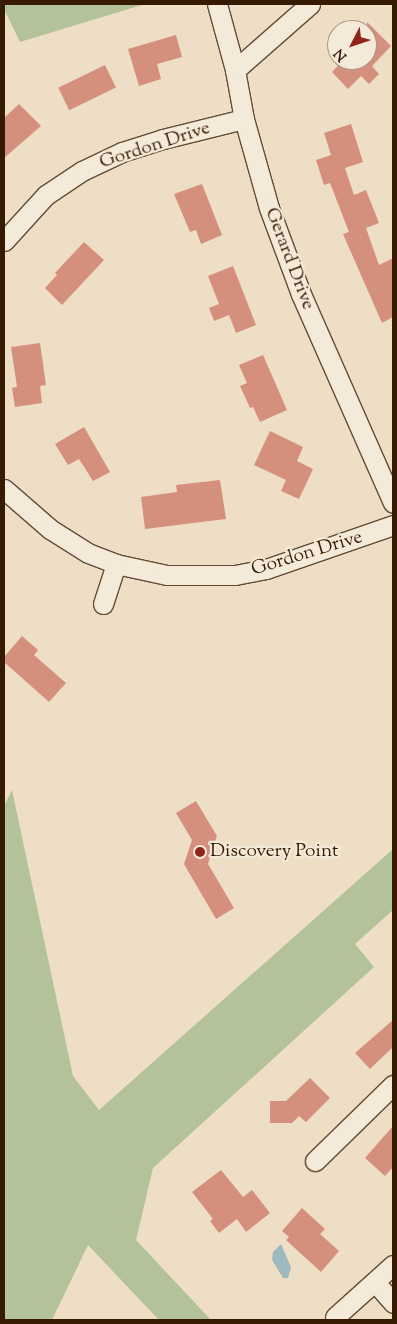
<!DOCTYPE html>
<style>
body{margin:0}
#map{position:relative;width:397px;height:1324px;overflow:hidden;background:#eedec5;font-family:"Sorts Mill Goudy",serif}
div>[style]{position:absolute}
.green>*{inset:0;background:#b3c299}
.water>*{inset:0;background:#9fb9c0}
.building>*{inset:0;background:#d5907d;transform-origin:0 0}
.roads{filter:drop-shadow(1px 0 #654b33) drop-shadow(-1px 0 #654b33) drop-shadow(0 1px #654b33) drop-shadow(0 -1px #654b33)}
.street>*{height:19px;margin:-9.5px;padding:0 9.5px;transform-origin:9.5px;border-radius:9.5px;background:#f4ead9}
.dots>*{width:14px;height:14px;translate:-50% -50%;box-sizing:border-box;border:2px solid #f4ead9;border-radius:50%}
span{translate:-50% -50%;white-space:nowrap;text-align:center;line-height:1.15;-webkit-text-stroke:4.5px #f4ead9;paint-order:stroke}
.street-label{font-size:19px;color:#371a02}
.poi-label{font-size:19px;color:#371a02}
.left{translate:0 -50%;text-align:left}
.frame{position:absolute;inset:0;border:5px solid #371a02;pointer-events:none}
.north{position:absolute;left:327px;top:20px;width:50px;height:50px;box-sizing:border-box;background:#f4ead9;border:1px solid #a89783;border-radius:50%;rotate:229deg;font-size:14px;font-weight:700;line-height:20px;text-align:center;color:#371a02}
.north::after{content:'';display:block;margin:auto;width:18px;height:22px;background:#8f2418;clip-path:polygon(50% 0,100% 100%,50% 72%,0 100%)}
</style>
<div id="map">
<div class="green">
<div style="clip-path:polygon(4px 4px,145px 4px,20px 42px,4px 9px)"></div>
<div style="clip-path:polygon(12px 790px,73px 1076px,99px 1110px,393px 849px,393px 910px,355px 944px,374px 967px,153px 1168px,136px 1240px,211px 1320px,159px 1320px,88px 1245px,52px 1320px,4px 1320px,4px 806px)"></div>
</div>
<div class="water">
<div style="clip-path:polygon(281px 1244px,291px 1267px,288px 1278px,283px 1278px,272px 1260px,273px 1252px)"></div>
</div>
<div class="building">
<div style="clip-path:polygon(367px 22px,391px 46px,372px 66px,379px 74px,369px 84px,361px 76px,348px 89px,332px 72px,343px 60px,367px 61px)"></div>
<div style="clip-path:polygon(176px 35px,182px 57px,157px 64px,161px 79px,139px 86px,128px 49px)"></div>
<div style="left:105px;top:65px;width:25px;height:52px;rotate:64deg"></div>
<div style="clip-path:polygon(19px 104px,41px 126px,4px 158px,4px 118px)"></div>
<div style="clip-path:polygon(351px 124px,363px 162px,345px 168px,354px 195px,366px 190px,379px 223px,366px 228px,379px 265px,393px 258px,393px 317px,382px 323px,343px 234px,349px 232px,330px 183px,324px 185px,316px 160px,331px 155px,324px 133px)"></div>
<div style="clip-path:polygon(202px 184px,222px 235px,201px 244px,196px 230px,190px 232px,174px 194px)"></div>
<div style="clip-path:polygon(84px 242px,104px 260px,62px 305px,45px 288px,57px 275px,55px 273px)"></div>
<div style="clip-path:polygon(233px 266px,256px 325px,236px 333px,229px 315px,214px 321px,209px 308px,219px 304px,208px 276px)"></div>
<div style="clip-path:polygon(40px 343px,46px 385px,40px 386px,42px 403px,15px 407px,12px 388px,17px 387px,11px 347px)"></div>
<div style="clip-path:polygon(263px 355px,287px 410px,260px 422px,253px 407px,250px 408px,240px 386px,247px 383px,239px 365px)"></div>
<div style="clip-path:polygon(84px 427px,110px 472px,93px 481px,79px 459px,68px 465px,55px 444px)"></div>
<div style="clip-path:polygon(270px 431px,303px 447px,297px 461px,313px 469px,299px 499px,281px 491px,286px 480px,254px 465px)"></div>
<div style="clip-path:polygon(220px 480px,226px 519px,145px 529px,141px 497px,177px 492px,176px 485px)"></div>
<div style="clip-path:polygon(22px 636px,38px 650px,34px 655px,66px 683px,49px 702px,4px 662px,4px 657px)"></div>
<div style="clip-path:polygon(196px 801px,217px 836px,208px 864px,234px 908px,216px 919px,184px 864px,192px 840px,176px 813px)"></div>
<div style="clip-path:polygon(393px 1020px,393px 1047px,370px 1069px,355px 1053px)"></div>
<div style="clip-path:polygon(310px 1078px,330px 1098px,306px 1122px,299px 1116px,292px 1123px,270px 1123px,270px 1101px,286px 1101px)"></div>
<div style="clip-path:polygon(393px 1126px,393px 1167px,385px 1176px,365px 1158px)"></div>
<div style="clip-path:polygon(221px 1170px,243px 1197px,252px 1190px,270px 1213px,246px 1232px,237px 1219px,219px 1233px,210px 1221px,213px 1219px,192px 1192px)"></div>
<div style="clip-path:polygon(302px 1208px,325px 1229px,320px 1234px,339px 1251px,321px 1272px,286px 1240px,289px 1237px,282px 1231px)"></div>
</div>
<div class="roads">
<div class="street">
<div style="left:217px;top:4px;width:68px;rotate:74.7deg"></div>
<div style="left:235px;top:70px;width:50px;rotate:79.6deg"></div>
<div style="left:244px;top:119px;width:92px;rotate:74.3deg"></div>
<div style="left:269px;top:208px;width:92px;rotate:69.6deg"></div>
<div style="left:301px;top:294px;width:228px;rotate:66.2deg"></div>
<div style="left:235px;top:70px;width:100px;rotate:-41.3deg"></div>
<div style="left:4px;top:241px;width:62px;rotate:-47.6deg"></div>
<div style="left:46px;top:195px;width:43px;rotate:-33.7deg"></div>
<div style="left:82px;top:171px;width:44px;rotate:-25.4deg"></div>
<div style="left:122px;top:152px;width:43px;rotate:-17.6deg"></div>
<div style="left:163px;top:139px;width:83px;rotate:-13.9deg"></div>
<div style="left:4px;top:489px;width:61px;rotate:41deg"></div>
<div style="left:50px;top:529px;width:45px;rotate:32.3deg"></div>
<div style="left:88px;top:553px;width:30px;rotate:21deg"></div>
<div style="left:116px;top:564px;width:52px;rotate:12.2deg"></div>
<div style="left:167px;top:575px;width:68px"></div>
<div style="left:235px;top:575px;width:32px;rotate:-11deg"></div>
<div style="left:266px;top:569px;width:134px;rotate:-19.1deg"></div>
<div style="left:103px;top:604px;width:42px;rotate:-72deg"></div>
<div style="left:315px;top:1161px;width:109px;rotate:-44.3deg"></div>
<div style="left:375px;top:1282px;width:28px;rotate:49deg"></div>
<div style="left:335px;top:1317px;width:78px;rotate:-41.9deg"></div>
</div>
</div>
<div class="dots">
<div style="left:200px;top:852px;background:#8f2418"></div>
</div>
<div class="street-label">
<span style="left:155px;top:146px;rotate:-18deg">Gordon Drive</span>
<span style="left:289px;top:259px;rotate:69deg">Gerard Drive</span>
<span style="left:307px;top:554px;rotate:-17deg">Gordon Drive</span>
</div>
<div class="poi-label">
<span class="left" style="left:210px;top:852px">Discovery Point</span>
</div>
<div class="frame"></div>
<div class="north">N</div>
</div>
